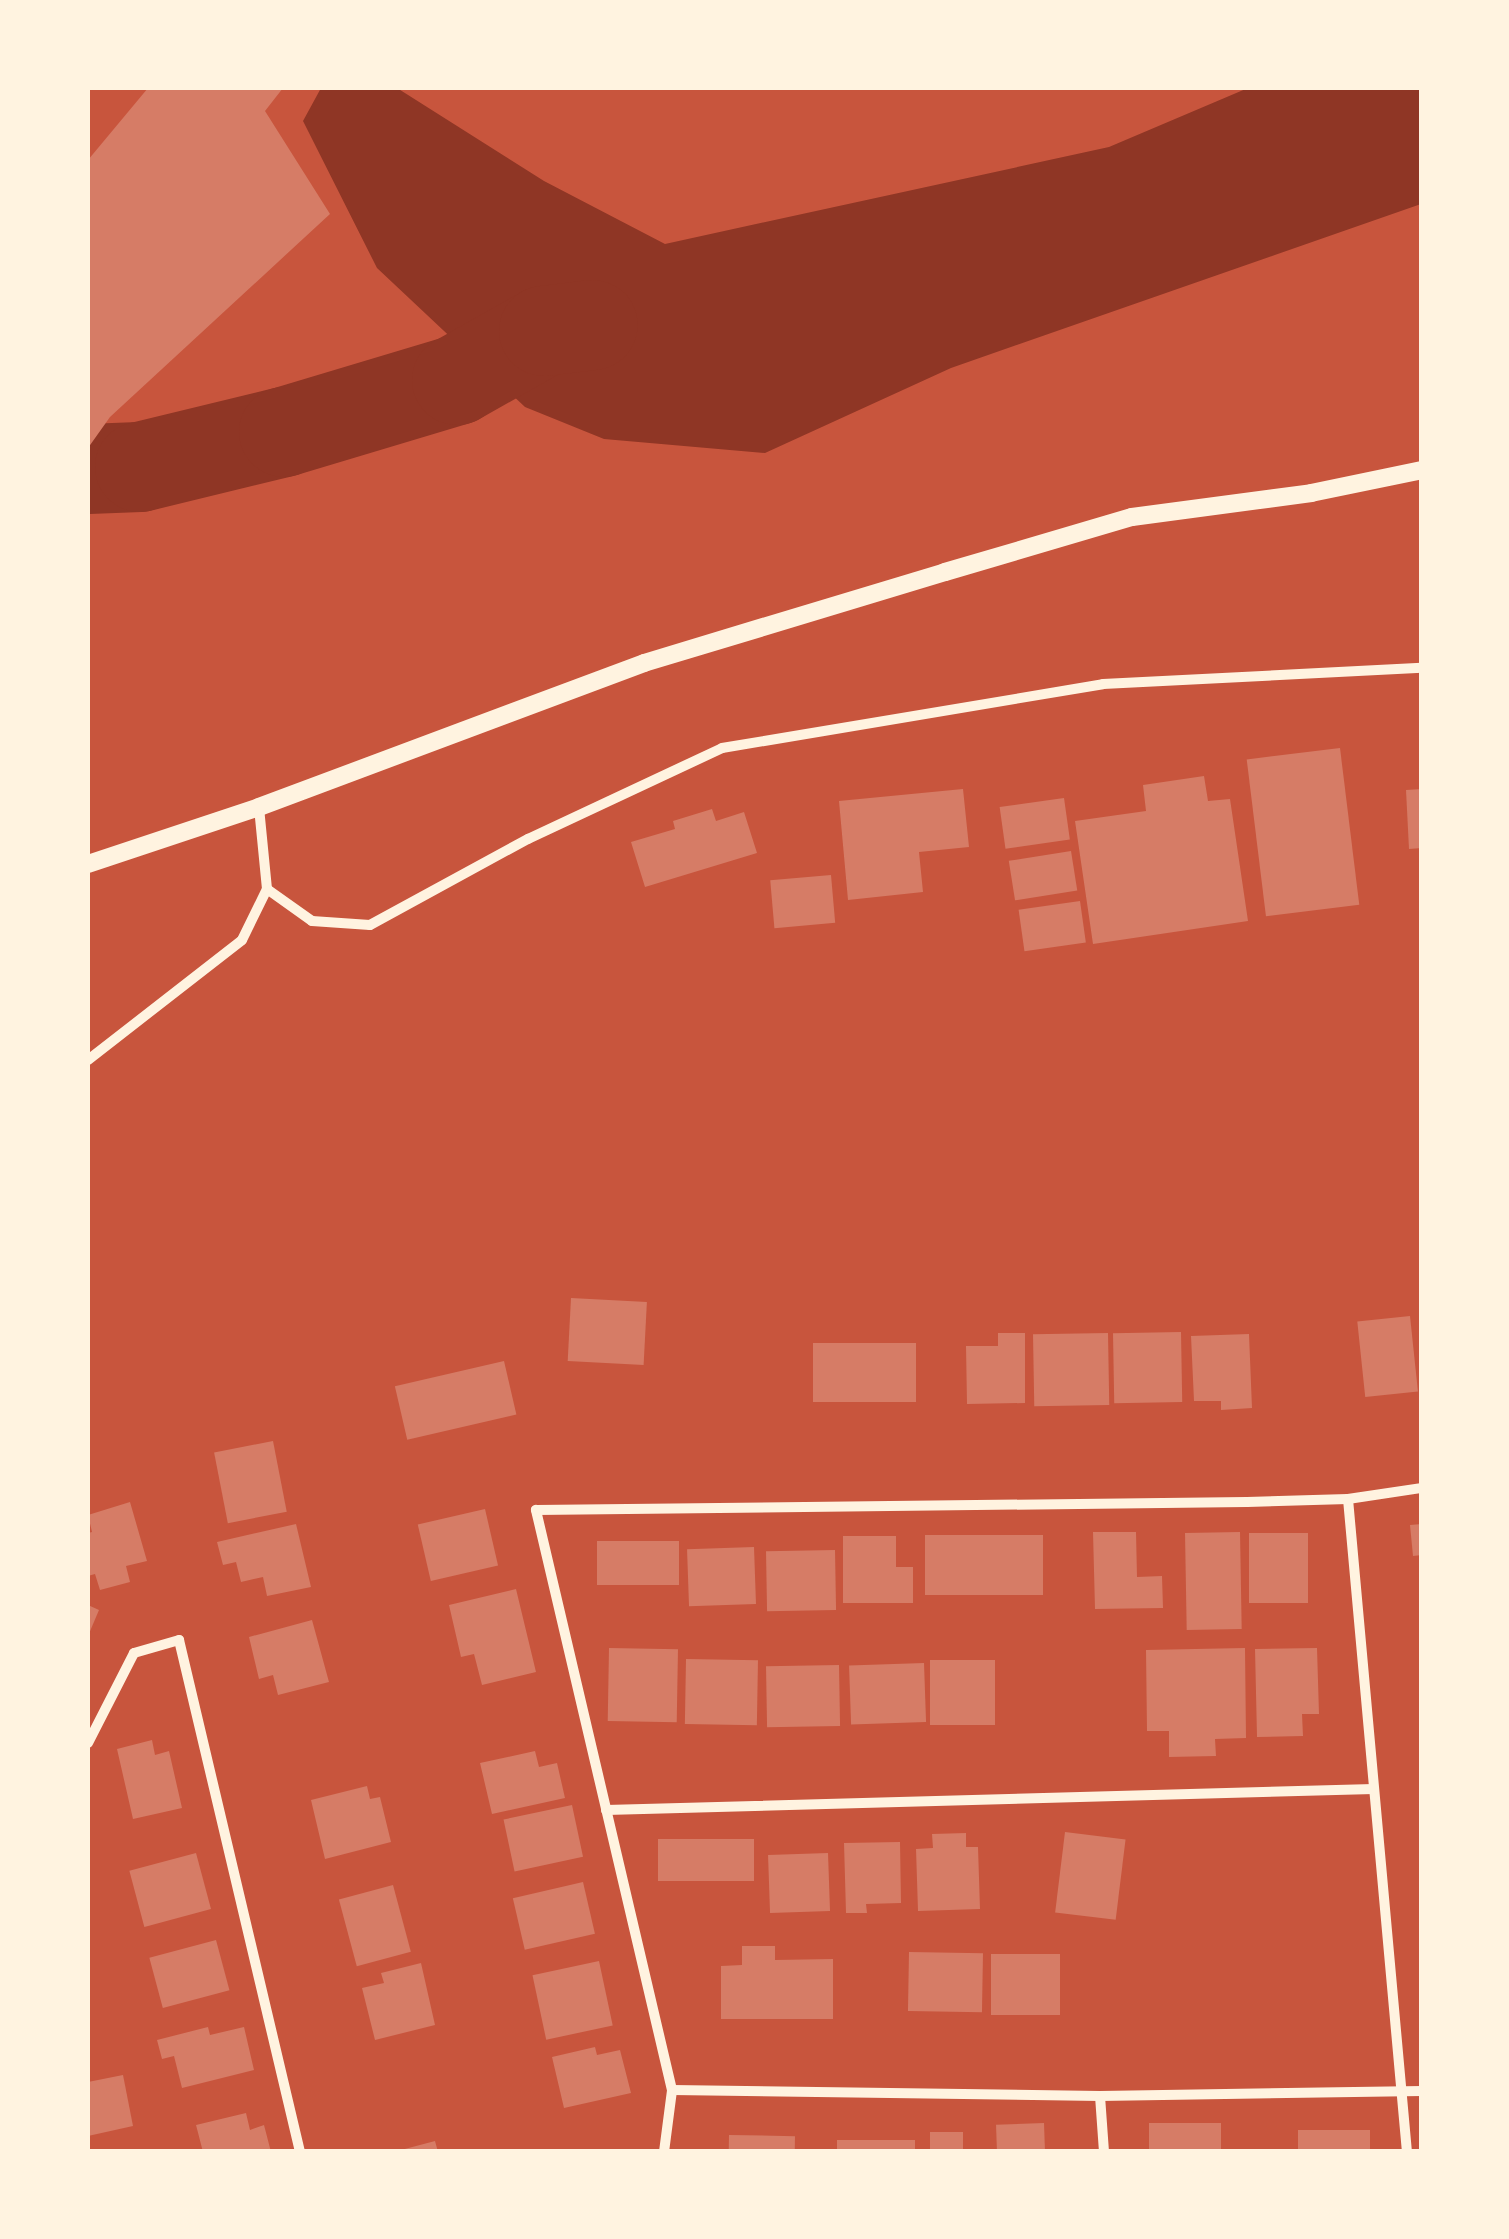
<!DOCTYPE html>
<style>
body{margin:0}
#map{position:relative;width:1509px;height:2239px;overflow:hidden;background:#c8553d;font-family:"Noto Sans",sans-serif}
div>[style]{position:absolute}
.water>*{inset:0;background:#8f3625}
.river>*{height:90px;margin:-45px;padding:0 45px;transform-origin:45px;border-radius:45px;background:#8f3625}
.building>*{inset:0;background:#d67c66;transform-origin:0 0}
.minor>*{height:10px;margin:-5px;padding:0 5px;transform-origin:5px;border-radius:5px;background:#fff3e0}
.tertiary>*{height:18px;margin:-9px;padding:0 9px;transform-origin:9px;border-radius:9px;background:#fff3e0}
span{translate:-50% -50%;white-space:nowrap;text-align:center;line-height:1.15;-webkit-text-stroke:10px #fff3e0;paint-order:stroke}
.frame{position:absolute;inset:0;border:90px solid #fff3e0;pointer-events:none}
</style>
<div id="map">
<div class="water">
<div style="clip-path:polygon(321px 88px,397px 88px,544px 181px,665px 244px,1109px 147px,1248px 88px,1421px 88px,1421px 204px,951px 368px,765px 453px,604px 439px,525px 407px,377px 268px,303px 121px)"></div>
</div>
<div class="river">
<div style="left:88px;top:469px;width:52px;rotate:-2.2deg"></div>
<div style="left:140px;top:467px;width:148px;rotate:-13.7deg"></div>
<div style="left:284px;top:432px;width:181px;rotate:-16.7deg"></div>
<div style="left:457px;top:380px;width:100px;rotate:-29.4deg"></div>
<div style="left:544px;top:331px;width:49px;rotate:-7deg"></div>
</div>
<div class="building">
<div style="clip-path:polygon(148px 88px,283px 88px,265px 111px,330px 214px,110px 417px,88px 448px,88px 160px)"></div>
<div style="left:1340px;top:748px;width:158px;height:94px;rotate:83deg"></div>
<div style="clip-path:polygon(1204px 776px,1208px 801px,1230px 799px,1248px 921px,1093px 944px,1075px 821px,1146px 811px,1143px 785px)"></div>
<div style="clip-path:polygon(963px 789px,969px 847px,919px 852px,923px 892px,848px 900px,839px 801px)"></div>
<div style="clip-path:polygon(1422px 789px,1422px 848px,1409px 849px,1406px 790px)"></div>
<div style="left:1064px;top:798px;width:42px;height:65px;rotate:82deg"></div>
<div style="clip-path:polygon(712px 809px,716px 821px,744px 812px,757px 853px,645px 887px,631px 842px,675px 829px,673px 821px)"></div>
<div style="left:1071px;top:851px;width:40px;height:63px;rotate:81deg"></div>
<div style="left:831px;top:875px;width:48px;height:61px;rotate:85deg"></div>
<div style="left:1080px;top:901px;width:42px;height:62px;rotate:82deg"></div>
<div style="left:571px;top:1298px;width:76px;height:63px;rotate:3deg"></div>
<div style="left:1410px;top:1316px;width:76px;height:53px;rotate:84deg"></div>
<div style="left:1181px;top:1332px;width:70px;height:68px;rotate:89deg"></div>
<div style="clip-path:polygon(998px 1333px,1025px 1333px,1025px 1403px,967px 1404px,966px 1346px,998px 1346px)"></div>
<div style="left:1108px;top:1333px;width:72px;height:75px;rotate:89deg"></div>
<div style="clip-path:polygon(1249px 1334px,1252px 1408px,1221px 1410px,1221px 1401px,1194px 1401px,1191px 1336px)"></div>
<div style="left:916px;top:1343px;width:59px;height:103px;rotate:90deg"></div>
<div style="left:504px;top:1361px;width:55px;height:112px;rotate:77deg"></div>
<div style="left:273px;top:1441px;width:72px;height:60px;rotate:79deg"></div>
<div style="clip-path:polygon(130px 1502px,147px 1561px,126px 1566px,130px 1582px,100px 1590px,95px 1574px,88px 1576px,88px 1533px,92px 1532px,88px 1515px)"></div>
<div style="left:485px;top:1509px;width:58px;height:69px;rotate:77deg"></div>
<div style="clip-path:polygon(296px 1524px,311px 1587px,267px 1596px,263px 1577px,241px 1582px,236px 1562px,223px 1565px,217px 1542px)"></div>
<div style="clip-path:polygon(1422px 1524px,1422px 1555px,1413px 1556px,1410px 1525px)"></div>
<div style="clip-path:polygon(1093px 1532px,1136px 1532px,1137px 1577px,1162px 1576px,1163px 1608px,1095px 1609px)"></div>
<div style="left:1240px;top:1532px;width:97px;height:55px;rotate:89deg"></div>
<div style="left:1249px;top:1533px;width:59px;height:70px"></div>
<div style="left:925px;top:1535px;width:118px;height:60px"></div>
<div style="clip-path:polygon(843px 1536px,896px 1536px,896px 1567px,913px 1567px,913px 1603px,843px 1603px)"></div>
<div style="left:679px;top:1541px;width:44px;height:82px;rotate:90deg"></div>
<div style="left:754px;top:1547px;width:57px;height:67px;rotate:88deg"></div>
<div style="left:835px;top:1550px;width:60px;height:69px;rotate:89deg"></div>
<div style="clip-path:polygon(516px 1589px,536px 1672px,482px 1685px,474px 1654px,461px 1657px,449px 1605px)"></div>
<div style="clip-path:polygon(88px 1605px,99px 1610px,88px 1636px)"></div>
<div style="clip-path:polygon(312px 1620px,329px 1682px,278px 1695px,273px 1675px,259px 1679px,249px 1637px)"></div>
<div style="left:609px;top:1648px;width:69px;height:73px;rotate:1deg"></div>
<div style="clip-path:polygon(1245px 1648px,1246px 1738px,1215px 1739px,1216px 1756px,1169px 1757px,1169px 1731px,1147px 1731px,1146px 1650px)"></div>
<div style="clip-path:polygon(1317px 1648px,1319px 1714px,1302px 1714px,1303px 1736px,1257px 1737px,1255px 1649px)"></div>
<div style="left:686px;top:1659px;width:72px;height:65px;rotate:1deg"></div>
<div style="left:930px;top:1660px;width:65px;height:65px"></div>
<div style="left:924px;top:1663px;width:59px;height:75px;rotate:88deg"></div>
<div style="left:839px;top:1665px;width:61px;height:73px;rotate:89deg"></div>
<div style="clip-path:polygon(152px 1740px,155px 1755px,169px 1751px,182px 1808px,133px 1819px,117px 1749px)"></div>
<div style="clip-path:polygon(535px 1751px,539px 1767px,557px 1763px,565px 1798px,492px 1814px,480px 1763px)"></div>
<div style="clip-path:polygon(367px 1786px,370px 1799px,380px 1797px,391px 1842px,325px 1859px,311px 1800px)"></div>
<div style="left:572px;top:1805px;width:53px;height:70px;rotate:78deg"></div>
<div style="left:1065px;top:1832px;width:61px;height:81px;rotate:7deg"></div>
<div style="clip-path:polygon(966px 1833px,966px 1847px,978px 1847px,980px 1909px,918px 1911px,916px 1849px,933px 1848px,932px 1834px)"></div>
<div style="left:658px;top:1839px;width:96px;height:42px"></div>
<div style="clip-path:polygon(900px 1842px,901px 1903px,866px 1904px,867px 1913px,846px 1913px,844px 1843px)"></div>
<div style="left:196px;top:1853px;width:58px;height:69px;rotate:75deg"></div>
<div style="left:828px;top:1853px;width:58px;height:60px;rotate:88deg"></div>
<div style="left:583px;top:1882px;width:53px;height:72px;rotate:77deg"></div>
<div style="left:393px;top:1885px;width:69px;height:56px;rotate:75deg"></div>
<div style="left:216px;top:1940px;width:52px;height:69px;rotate:75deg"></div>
<div style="clip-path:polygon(742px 1946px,775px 1946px,775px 1960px,833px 1959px,833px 2019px,721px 2019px,721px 1966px,742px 1965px)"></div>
<div style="left:909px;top:1952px;width:74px;height:59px;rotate:1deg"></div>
<div style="left:1060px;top:1954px;width:61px;height:69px;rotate:90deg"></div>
<div style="left:599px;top:1961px;width:66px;height:68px;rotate:78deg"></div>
<div style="clip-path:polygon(421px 1963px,435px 2025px,375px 2040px,362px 1988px,384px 1983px,381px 1973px)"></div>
<div style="clip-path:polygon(208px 2027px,210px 2035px,244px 2027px,254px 2070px,182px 2088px,174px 2056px,162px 2059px,157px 2040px)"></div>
<div style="clip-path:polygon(595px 2047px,597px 2055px,620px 2050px,631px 2093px,564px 2108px,552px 2057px)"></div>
<div style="clip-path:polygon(123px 2075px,133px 2126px,88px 2136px,88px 2082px)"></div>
<div style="clip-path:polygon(246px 2113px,250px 2130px,264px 2125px,271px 2152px,203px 2152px,196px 2125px)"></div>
<div style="left:1044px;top:2123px;width:29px;height:48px;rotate:88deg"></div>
<div style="left:1221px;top:2123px;width:29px;height:72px;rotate:90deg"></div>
<div style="left:1370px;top:2130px;width:22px;height:72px;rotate:90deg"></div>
<div style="left:930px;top:2132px;width:33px;height:20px"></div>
<div style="left:729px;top:2135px;width:66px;height:17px;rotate:1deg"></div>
<div style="left:837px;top:2140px;width:78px;height:12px"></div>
<div style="clip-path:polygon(435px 2141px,438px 2152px,401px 2152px,401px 2150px)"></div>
</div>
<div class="minor">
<div style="left:267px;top:889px;width:55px;rotate:35.4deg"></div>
<div style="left:312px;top:921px;width:58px;rotate:3.9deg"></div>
<div style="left:370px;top:925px;width:180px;rotate:-28.6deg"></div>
<div style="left:528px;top:839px;width:214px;rotate:-25.1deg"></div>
<div style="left:722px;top:748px;width:386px;rotate:-9.5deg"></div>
<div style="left:1103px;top:684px;width:319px;rotate:-2.9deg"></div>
<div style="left:88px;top:1060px;width:195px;rotate:-37.9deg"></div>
<div style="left:242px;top:940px;width:57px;rotate:-63.9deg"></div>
<div style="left:267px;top:889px;width:82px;rotate:-95.6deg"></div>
<div style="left:1348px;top:1499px;width:656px;rotate:84.84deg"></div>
<div style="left:88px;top:1743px;width:101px;rotate:-62.9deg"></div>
<div style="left:134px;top:1653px;width:47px;rotate:-16.1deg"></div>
<div style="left:179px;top:1640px;width:526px;rotate:76.7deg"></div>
<div style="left:606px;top:1810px;width:768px;rotate:-1.57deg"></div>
<div style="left:672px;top:2090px;width:428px;rotate:0.8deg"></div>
<div style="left:1100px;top:2096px;width:322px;rotate:-0.9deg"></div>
<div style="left:1100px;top:2096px;width:56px;rotate:85.9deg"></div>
<div style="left:664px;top:2152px;width:63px;rotate:-82.6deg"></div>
<div style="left:672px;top:2090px;width:596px;rotate:-103.2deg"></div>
<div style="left:536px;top:1510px;width:711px;rotate:-0.64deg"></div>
<div style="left:1247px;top:1502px;width:101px;rotate:-1.7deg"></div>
<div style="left:1348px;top:1499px;width:75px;rotate:-8.5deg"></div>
</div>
<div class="tertiary">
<div style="left:88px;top:864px;width:180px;rotate:-18.4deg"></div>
<div style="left:259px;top:807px;width:411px;rotate:-20.5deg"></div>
<div style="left:644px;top:663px;width:314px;rotate:-16.8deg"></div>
<div style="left:945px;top:572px;width:195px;rotate:-16.4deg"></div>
<div style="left:1132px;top:517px;width:181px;rotate:-7.6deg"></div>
<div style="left:1311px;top:493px;width:113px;rotate:-11.7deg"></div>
</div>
<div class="frame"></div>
</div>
